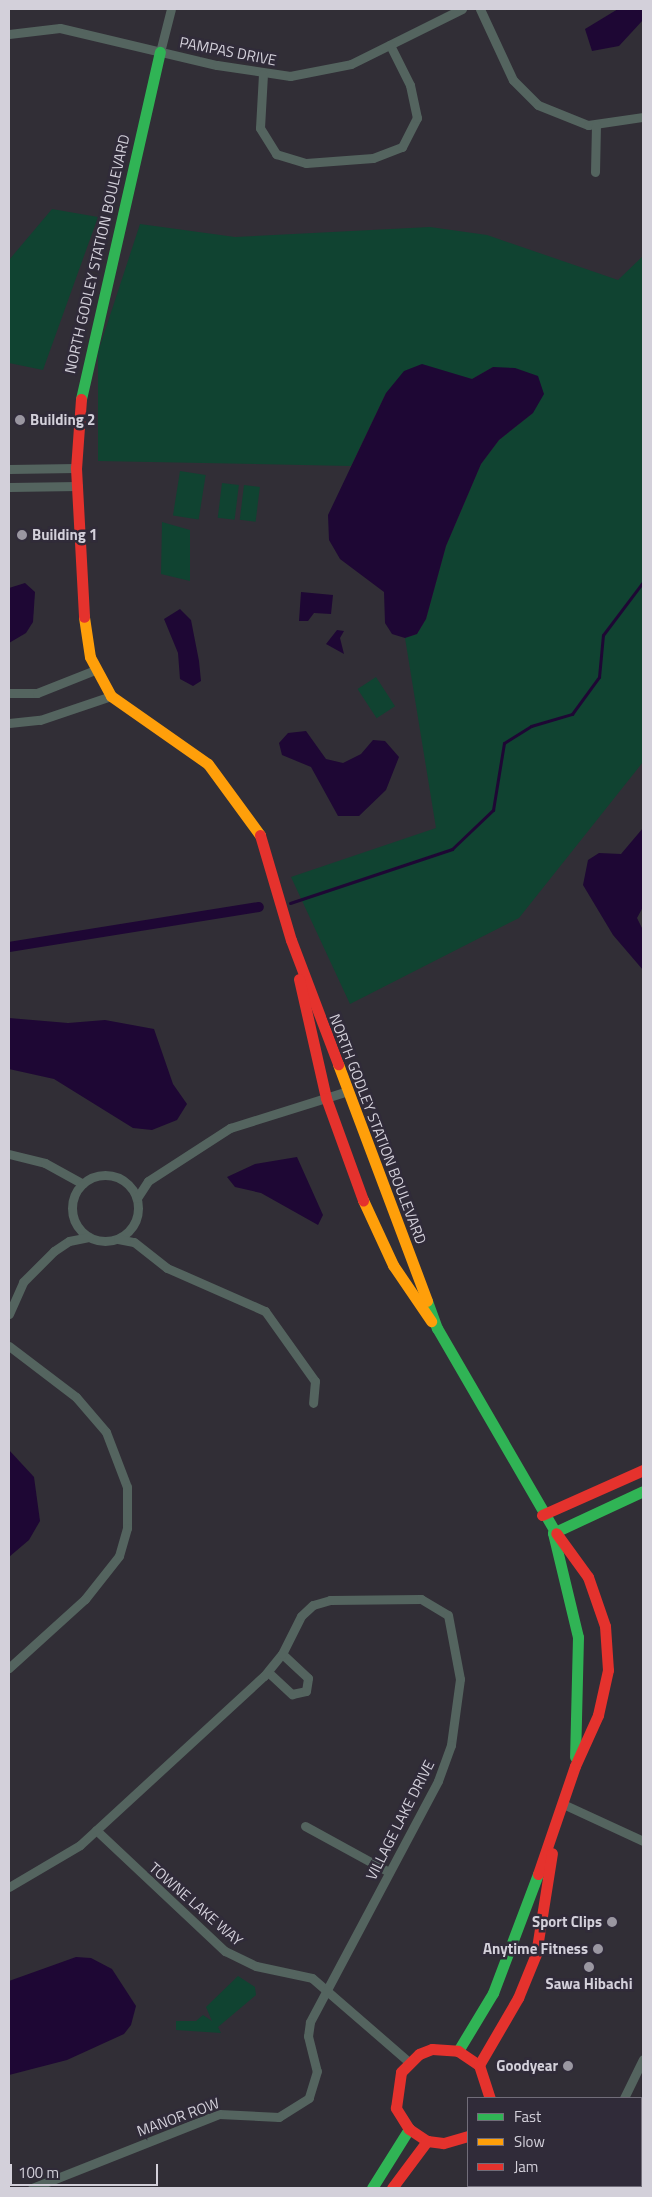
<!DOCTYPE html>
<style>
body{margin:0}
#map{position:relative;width:652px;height:2197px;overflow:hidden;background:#312e36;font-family:"Titillium Web",sans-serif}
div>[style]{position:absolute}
.green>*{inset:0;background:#104331;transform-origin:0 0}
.water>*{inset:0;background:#1e0734}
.stream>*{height:3px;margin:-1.5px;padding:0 1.5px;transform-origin:1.5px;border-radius:1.5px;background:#1e0734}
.canal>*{height:10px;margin:-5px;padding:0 5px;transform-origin:5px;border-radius:5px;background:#1e0734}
.street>*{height:9px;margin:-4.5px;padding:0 4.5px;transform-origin:4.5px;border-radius:4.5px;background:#54645f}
.street>.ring{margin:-4.5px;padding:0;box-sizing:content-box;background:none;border:9px solid #54645f;border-radius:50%}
.fast>*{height:11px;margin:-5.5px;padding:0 5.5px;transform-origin:5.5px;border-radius:5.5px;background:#30b455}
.slow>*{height:11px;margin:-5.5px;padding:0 5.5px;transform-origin:5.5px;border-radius:5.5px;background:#ff9f0a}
.jam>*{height:11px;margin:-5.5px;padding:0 5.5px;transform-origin:5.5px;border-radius:5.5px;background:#e5322d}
.dots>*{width:14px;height:14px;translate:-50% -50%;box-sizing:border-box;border:2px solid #302b39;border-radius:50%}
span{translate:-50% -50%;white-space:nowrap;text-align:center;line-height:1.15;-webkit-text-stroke:5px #302b39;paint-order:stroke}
.street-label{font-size:15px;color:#d3d0da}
.poi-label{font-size:15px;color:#d3d0da;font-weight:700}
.left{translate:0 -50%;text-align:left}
.right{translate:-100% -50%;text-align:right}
.frame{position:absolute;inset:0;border:10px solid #d3d0da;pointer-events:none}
.legend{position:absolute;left:467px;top:2097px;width:175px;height:90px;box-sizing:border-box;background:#302b39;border:1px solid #716d79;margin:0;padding:6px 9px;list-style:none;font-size:15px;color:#d3d0da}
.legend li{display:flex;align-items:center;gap:10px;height:25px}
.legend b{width:25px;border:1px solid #716d79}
.scale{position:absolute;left:10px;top:2164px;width:148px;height:22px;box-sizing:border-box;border:2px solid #d3d0da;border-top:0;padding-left:6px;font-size:15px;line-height:18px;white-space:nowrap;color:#d3d0da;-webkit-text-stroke:4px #302b39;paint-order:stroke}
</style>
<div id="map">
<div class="green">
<div style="clip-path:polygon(52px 209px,98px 217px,43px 370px,9px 363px,9px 260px)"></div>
<div style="clip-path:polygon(140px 224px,235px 237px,430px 227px,487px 235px,618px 280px,643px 256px,643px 762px,519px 918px,350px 1004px,291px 877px,436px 828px,405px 638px,417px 634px,426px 619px,446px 546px,481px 464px,499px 440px,533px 413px,493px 367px,472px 379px,452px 374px,386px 393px,351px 466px,98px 461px,98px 352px)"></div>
<div style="left:180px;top:471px;width:26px;height:45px;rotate:9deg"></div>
<div style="left:222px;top:483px;width:17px;height:35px;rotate:7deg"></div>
<div style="left:244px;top:485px;width:16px;height:35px;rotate:7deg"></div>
<div style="clip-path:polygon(162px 522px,190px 530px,190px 581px,161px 574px)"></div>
<div style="left:376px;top:677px;width:35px;height:22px;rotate:57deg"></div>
<div style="clip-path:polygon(238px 1976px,255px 1987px,256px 1995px,218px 2027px,221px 2033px,176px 2030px,176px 2021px,196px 2021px,203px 2015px,212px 2021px,206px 2007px)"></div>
</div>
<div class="water">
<div style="clip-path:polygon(618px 9px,643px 9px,643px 20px,619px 46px,592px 51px,585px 29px)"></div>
<div style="clip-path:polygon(422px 364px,472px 379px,493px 367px,515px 368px,538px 376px,544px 394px,533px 413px,499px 440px,481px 464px,446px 546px,426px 619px,417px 634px,405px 638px,392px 634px,385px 623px,384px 592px,340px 559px,329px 540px,328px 515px,386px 393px,404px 371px)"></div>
<div style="clip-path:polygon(25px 583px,35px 592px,33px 622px,26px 633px,9px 643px,9px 588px)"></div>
<div style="clip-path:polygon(301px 592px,333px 595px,331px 614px,314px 613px,308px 621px,299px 621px)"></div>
<div style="clip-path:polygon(180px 609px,191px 620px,199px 661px,201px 681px,193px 686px,180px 679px,178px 653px,164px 619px)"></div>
<div style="clip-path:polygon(337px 630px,344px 631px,340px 638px,344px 654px,326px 644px)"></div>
<div style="clip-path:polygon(306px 731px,326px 759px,343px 763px,361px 754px,373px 740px,385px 741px,399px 757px,386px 790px,359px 816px,338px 816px,311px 767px,282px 755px,279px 743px,288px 733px)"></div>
<div style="clip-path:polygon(643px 828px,643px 907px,637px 918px,643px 930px,643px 970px,613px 935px,583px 885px,588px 860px,599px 853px,621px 854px)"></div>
<div style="clip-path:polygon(9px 1018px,68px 1023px,105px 1020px,154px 1029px,173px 1084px,187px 1104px,177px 1120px,152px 1130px,133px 1128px,54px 1079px,9px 1069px)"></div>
<div style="clip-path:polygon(297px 1157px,323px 1215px,318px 1225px,261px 1193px,235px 1187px,227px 1177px,255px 1164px)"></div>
<div style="clip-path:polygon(9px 1450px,34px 1477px,40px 1521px,29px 1540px,9px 1557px)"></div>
<div style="clip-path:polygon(76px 1957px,91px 1958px,112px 1969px,136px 2006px,131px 2025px,124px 2034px,67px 2060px,9px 2075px,9px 1981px)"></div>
</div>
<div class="stream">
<div style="left:290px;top:903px;width:171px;rotate:-18.4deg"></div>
<div style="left:452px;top:849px;width:57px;rotate:-43.6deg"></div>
<div style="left:493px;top:810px;width:68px;rotate:-80.7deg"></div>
<div style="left:504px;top:743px;width:32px;rotate:-32deg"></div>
<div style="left:531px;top:726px;width:43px;rotate:-16.3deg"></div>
<div style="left:572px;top:714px;width:46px;rotate:-53.9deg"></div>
<div style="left:599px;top:677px;width:42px;rotate:-84.6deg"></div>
<div style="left:603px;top:635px;width:66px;rotate:-53deg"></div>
</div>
<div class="canal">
<div style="left:9px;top:947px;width:253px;rotate:-9.1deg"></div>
</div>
<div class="street">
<div style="left:480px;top:9px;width:78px;rotate:65.1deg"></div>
<div style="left:513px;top:80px;width:35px;rotate:45deg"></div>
<div style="left:538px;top:105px;width:54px;rotate:21.8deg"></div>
<div style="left:588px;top:125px;width:56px;rotate:-8.3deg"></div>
<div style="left:9px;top:34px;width:51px;rotate:-6.7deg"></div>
<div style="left:60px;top:28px;width:161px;rotate:13.3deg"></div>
<div style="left:217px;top:65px;width:74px;rotate:8.6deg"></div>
<div style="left:290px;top:76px;width:62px;rotate:-11.1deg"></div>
<div style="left:351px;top:64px;width:124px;rotate:-26.4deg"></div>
<div style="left:160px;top:52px;width:44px;rotate:-75.7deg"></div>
<div style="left:263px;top:74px;width:54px;rotate:93.2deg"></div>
<div style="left:260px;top:128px;width:31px;rotate:58deg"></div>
<div style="left:276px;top:154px;width:31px;rotate:17deg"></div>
<div style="left:306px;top:163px;width:67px;rotate:-4.3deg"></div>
<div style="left:373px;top:158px;width:31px;rotate:-21deg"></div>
<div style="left:402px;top:147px;width:33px;rotate:-63deg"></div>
<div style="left:417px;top:118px;width:34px;rotate:-102deg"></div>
<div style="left:410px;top:85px;width:45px;rotate:-116.6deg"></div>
<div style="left:595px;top:172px;width:47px;rotate:-88.8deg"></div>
<div style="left:9px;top:469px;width:67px;rotate:-0.9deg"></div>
<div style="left:9px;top:487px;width:69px;rotate:-0.8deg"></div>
<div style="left:9px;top:693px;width:28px"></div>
<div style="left:37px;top:693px;width:62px;rotate:-21.6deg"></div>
<div style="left:9px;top:723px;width:31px;rotate:-6deg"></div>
<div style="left:40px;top:720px;width:75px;rotate:-18.7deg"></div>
<div style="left:9px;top:1154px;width:37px;rotate:14deg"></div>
<div style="left:45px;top:1163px;width:43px;rotate:28.9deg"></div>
<div class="ring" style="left:72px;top:1175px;width:57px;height:57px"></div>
<div style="left:137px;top:1198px;width:20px;rotate:-57deg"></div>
<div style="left:148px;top:1181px;width:98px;rotate:-32.9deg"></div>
<div style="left:230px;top:1128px;width:124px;rotate:-17.4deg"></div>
<div style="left:118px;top:1239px;width:16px;rotate:11deg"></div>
<div style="left:134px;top:1242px;width:42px;rotate:38.2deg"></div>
<div style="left:167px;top:1268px;width:107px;rotate:23.7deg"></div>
<div style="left:265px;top:1311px;width:86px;rotate:54.5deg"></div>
<div style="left:315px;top:1381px;width:22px;rotate:95deg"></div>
<div style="left:9px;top:1314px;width:35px;rotate:-66deg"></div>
<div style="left:23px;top:1282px;width:44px;rotate:-45deg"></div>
<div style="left:54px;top:1251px;width:18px;rotate:-34deg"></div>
<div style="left:69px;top:1241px;width:20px;rotate:-11deg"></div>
<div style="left:9px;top:1346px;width:84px;rotate:37.3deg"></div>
<div style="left:76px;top:1397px;width:46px;rotate:49.4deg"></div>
<div style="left:106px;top:1432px;width:59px;rotate:69.1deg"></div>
<div style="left:127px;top:1487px;width:41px;rotate:90deg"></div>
<div style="left:127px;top:1528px;width:29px;rotate:106deg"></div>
<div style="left:119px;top:1556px;width:55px;rotate:128.3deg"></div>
<div style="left:85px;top:1599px;width:103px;rotate:137.8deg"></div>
<div style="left:268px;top:1672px;width:33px;rotate:43deg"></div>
<div style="left:292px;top:1694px;width:14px;rotate:-12deg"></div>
<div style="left:306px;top:1691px;width:13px;rotate:-81deg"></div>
<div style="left:308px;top:1678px;width:35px;rotate:-137deg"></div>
<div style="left:563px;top:1804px;width:88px;rotate:24.8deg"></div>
<div style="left:305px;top:1826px;width:96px;rotate:28.7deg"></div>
<div style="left:96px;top:1830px;width:177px;rotate:43.2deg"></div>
<div style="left:225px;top:1951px;width:34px;rotate:26deg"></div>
<div style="left:256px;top:1966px;width:57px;rotate:12.1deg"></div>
<div style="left:312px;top:1978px;width:128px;rotate:40.9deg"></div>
<div style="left:9px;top:1887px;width:82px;rotate:-30.6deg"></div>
<div style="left:80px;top:1845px;width:250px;rotate:-42.6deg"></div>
<div style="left:264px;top:1676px;width:28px;rotate:-51deg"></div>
<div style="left:282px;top:1654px;width:42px;rotate:-63.4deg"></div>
<div style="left:301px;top:1616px;width:16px;rotate:-43deg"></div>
<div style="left:313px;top:1605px;width:18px;rotate:-16deg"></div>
<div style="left:330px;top:1600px;width:91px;rotate:-0.6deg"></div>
<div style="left:421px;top:1599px;width:31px;rotate:31deg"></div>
<div style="left:448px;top:1615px;width:65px;rotate:79.4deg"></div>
<div style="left:460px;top:1679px;width:67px;rotate:97.8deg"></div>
<div style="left:451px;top:1745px;width:38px;rotate:110deg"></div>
<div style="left:438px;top:1781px;width:273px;rotate:118deg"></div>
<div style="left:310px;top:2022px;width:14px;rotate:98deg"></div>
<div style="left:308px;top:2036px;width:36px;rotate:76deg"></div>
<div style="left:317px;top:2071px;width:28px;rotate:107deg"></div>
<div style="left:309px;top:2098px;width:36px;rotate:148deg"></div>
<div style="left:279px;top:2117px;width:60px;rotate:-177.1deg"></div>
<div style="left:219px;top:2114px;width:201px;rotate:158.4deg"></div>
<div style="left:624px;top:2098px;width:43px;rotate:-64deg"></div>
<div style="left:575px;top:2188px;width:2px;rotate:-63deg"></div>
<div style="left:589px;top:2188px;width:3px;rotate:-45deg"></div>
</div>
<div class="fast">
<div style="left:81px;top:399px;width:356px;rotate:-77.2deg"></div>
<div style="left:427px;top:1301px;width:29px;rotate:70deg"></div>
<div style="left:437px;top:1328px;width:237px;rotate:59.9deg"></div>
<div style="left:553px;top:1533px;width:107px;rotate:76.5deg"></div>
<div style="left:578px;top:1637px;width:120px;rotate:91.4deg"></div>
<div style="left:553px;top:1533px;width:99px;rotate:-25deg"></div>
<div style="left:458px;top:2051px;width:68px;rotate:-58.9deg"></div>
<div style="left:493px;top:1993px;width:127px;rotate:-69.3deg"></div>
<div style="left:372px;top:2188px;width:70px;rotate:-57.9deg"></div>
</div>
<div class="slow">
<div style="left:84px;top:617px;width:40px;rotate:81.5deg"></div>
<div style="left:90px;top:657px;width:44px;rotate:61.7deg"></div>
<div style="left:111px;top:696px;width:118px;rotate:35deg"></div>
<div style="left:208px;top:764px;width:88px;rotate:53.8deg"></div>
<div style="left:338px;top:1064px;width:253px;rotate:69.4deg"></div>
<div style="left:363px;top:1200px;width:72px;rotate:65.2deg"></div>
<div style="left:393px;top:1265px;width:68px;rotate:55.8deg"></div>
<div style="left:637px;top:2186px;width:5px;rotate:22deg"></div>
</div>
<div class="jam">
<div style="left:81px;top:399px;width:69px;rotate:94.1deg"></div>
<div style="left:76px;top:468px;width:149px;rotate:86.9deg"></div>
<div style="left:260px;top:835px;width:109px;rotate:73.6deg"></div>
<div style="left:291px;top:940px;width:133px;rotate:69.2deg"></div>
<div style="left:299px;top:979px;width:122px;rotate:77.2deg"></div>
<div style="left:326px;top:1098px;width:109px;rotate:70.1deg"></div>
<div style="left:542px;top:1515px;width:111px;rotate:-24deg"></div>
<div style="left:538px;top:1874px;width:114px;rotate:-71.1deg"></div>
<div style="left:575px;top:1766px;width:56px;rotate:-65.7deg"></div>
<div style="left:598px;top:1715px;width:46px;rotate:-77.5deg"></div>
<div style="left:608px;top:1670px;width:44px;rotate:-93.9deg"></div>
<div style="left:605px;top:1626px;width:52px;rotate:-109.1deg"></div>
<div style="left:588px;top:1577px;width:54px;rotate:-126deg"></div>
<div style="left:479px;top:2065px;width:78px;rotate:-59.8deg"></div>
<div style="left:518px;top:1998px;width:48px;rotate:-67.8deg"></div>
<div style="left:536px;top:1954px;width:102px;rotate:-81deg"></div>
<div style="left:468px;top:2136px;width:26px;rotate:164deg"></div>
<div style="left:443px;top:2143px;width:16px;rotate:-173deg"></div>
<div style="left:427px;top:2141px;width:22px;rotate:-146deg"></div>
<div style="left:409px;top:2129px;width:25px;rotate:-122deg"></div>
<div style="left:396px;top:2108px;width:36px;rotate:-82deg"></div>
<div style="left:401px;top:2072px;width:25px;rotate:-45deg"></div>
<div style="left:419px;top:2054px;width:14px;rotate:-21deg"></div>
<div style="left:432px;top:2049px;width:26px;rotate:4deg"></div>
<div style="left:458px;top:2051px;width:25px;rotate:34deg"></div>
<div style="left:479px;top:2065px;width:35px;rotate:72deg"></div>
<div style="left:392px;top:2188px;width:59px;rotate:-53.3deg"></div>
</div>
<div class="dots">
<div style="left:20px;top:420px;background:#9a97a1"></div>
<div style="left:22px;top:535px;background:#9a97a1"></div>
<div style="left:612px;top:1922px;background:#9a97a1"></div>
<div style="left:598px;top:1949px;background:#9a97a1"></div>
<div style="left:589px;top:1967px;background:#9a97a1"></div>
<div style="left:568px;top:2066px;background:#9a97a1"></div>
</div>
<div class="street-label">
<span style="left:228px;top:51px;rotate:11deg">PAMPAS DRIVE</span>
<span style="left:97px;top:254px;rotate:-77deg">NORTH GODLEY STATION BOULEVARD</span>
<span style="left:378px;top:1129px;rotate:69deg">NORTH GODLEY STATION BOULEVARD</span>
<span style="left:400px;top:1820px;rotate:-63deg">VILLAGE LAKE DRIVE</span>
<span style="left:196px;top:1904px;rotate:41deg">TOWNE LAKE WAY</span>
<span style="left:178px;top:2117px;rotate:-20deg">MANOR ROW</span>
</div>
<div class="poi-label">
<span class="left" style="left:30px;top:420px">Building 2</span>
<span class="left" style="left:32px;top:535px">Building 1</span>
<span class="right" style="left:602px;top:1922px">Sport Clips</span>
<span class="right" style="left:588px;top:1949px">Anytime Fitness</span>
<span style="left:589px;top:1984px">Sawa Hibachi</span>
<span class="right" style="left:558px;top:2066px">Goodyear</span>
</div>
<div class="frame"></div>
<ul class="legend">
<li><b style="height:6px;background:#30b455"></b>Fast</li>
<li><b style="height:6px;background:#ff9f0a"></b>Slow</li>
<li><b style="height:6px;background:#e5322d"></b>Jam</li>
</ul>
<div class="scale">100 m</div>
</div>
